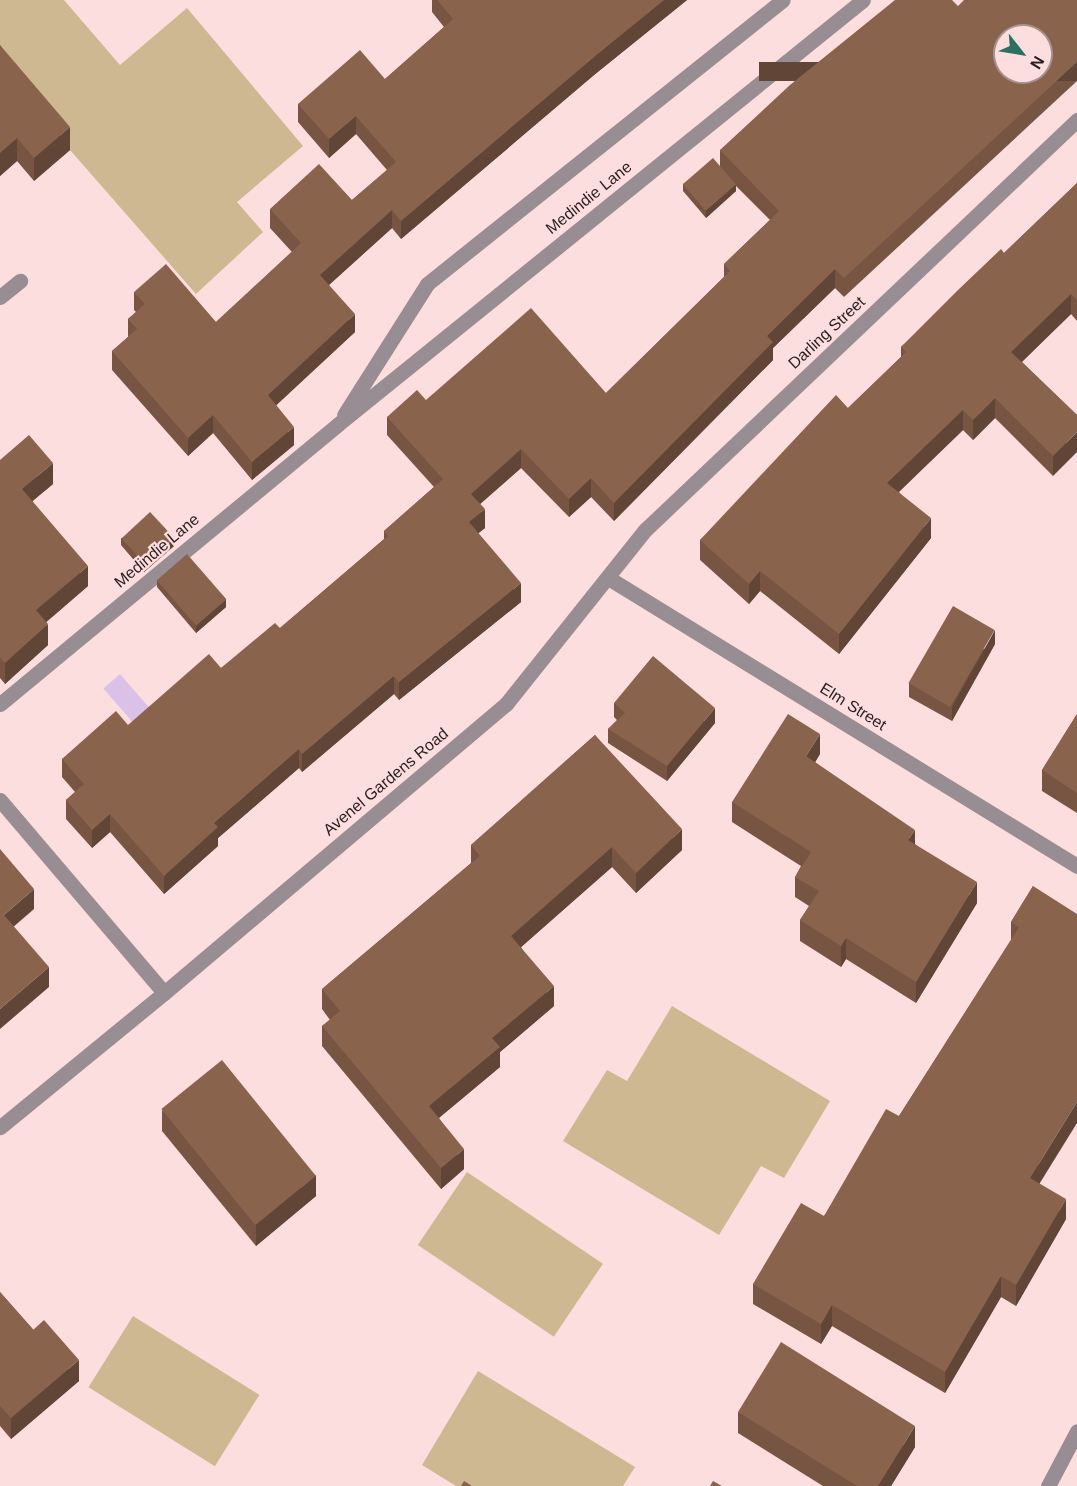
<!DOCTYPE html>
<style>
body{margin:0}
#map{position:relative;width:1077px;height:1486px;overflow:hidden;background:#fddede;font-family:Helvetica,sans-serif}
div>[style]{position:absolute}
.green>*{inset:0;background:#ceb892;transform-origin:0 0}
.water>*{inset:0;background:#dac1e8;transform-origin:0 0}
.street>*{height:15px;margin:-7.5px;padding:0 7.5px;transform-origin:7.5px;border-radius:7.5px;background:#988d92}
.wall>*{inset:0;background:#775542}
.shaded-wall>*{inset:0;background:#614536;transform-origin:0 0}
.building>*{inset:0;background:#8a634d;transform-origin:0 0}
span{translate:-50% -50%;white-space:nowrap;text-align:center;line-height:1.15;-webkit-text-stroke:4.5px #fddede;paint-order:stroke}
.street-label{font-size:16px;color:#281d1d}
.north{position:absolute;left:993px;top:24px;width:60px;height:60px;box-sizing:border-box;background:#fddede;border:2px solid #a89191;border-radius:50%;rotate:121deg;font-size:16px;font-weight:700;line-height:24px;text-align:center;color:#281d1d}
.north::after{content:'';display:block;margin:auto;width:21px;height:27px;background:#2c7062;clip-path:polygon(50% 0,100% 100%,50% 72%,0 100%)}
</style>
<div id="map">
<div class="green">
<div style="clip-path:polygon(0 0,64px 0,120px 65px,187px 8px,303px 146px,237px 202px,263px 232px,196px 294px,0 70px)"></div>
<div style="clip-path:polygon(672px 1006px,830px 1101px,784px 1178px,761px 1166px,719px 1235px,563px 1141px,607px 1070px,627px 1081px)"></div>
<div style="left:467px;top:1172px;width:164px;height:88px;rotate:34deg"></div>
<div style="left:133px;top:1316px;width:149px;height:84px;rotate:32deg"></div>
<div style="clip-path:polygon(478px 1371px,635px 1467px,623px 1486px,456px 1486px,422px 1465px)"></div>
</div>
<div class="water">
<div style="left:120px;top:674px;width:44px;height:22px;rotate:49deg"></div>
</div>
<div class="street">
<div style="left:0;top:297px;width:26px;rotate:-39deg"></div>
<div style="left:344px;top:415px;width:155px;rotate:-57.6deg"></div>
<div style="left:427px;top:284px;width:455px;rotate:-38.6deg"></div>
<div style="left:610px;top:579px;width:548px;rotate:31.57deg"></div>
<div style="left:0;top:704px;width:438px;rotate:-39.6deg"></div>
<div style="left:337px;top:425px;width:676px;rotate:-38.94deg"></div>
<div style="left:0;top:800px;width:253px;rotate:49.6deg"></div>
<div style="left:164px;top:993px;width:212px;rotate:140.7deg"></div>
<div style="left:164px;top:993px;width:448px;rotate:-40.2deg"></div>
<div style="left:506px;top:704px;width:223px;rotate:-51.4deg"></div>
<div style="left:645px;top:530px;width:596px;rotate:-43.5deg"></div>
<div style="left:1048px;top:1486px;width:62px;rotate:-62.2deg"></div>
</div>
<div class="wall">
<div style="clip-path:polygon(432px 0,687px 0,594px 75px,401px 239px,392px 228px,329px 285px,355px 332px,276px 405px,294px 445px,252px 480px,213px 433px,188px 456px,112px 370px,112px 351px,128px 337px,128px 319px,136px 312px,134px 310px,134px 292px,216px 322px,292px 252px,270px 228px,270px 209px,352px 200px,387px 170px,356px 134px,329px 158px,298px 122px,298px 104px,385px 79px,444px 27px,432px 12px)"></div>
<div style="clip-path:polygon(958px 6px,1077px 81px,844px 297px,835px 288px,773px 348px,773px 360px,614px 521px,591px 497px,569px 517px,521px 468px,480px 504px,485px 528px,478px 533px,521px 602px,399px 700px,394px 694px,302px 772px,299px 768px,218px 838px,218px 846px,164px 894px,110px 832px,92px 848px,66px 819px,66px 800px,75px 792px,62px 777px,62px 759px,128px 725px,221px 668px,280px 628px,384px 539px,384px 531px,434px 487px,387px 435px,387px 417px,426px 400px,606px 393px,724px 277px,724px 264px,770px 220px,736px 186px,736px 191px,706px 218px,683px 191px,683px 184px,720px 166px,720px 150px)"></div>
<div style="clip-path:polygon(0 45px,70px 150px,34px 181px,17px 161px,0 176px)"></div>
<div style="clip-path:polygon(1077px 183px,1077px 321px,1071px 314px,1022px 362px,1077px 415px,1053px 476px,995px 418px,973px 440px,963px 430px,899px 492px,931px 538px,839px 654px,760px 591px,749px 604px,700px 560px,700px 540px,848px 408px,901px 357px,901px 347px,1004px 253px)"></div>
<div style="clip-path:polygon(0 460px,53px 484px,32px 501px,88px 586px,46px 622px,48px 645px,5px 684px,0 678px)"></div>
<div style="clip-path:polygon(121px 538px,174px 546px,144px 572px,121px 545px)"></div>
<div style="clip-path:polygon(157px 580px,226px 607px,196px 633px,157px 587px)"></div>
<div style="clip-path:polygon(995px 644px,952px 721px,909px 697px,909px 683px)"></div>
<div style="clip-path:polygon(614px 703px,715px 723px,667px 781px,608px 743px,608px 729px,617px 720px,614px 717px)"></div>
<div style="clip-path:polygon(1077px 714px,1077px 813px,1042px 791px,1042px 770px)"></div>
<div style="clip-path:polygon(595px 735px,682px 850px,636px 893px,612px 867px,521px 947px,554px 1006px,500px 1052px,500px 1067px,439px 1118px,464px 1169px,441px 1189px,322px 1046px,322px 1026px,330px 1020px,322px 1009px,322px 989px,471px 863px,471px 845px)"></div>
<div style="clip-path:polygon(820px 754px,815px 762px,915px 844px,977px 903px,916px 1003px,846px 959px,841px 967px,800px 941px,800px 920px,809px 906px,795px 897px,795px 877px,801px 866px,732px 822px,732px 802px)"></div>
<div style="clip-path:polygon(1033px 886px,1039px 1183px,1066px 1219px,1016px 1306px,1001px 1297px,945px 1393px,832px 1326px,821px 1344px,753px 1304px,753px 1284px,824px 1216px,899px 1116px,1011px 941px,1011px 922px)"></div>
<div style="clip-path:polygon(162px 1110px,316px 1196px,256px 1246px,162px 1131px)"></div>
<div style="clip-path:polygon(0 1292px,79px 1381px,11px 1439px,0 1426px)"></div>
<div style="clip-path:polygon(738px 1412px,915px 1447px,891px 1486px,823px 1486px,738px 1433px)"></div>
</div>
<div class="shaded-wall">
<div style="clip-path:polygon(664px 0,687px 0,594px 75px,401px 239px,401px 221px,594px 57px)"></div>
<div style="left:1077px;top:62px;width:19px;height:318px;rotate:90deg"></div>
<div style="clip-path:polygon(356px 116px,356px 134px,329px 158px,329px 139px)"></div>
<div style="clip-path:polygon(70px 127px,70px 150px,34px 181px,34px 158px)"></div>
<div style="clip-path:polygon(17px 138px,17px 161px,0 176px,0 153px)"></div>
<div style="clip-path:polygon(736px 184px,736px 191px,706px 218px,706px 210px)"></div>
<div style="clip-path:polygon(392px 210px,392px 228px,320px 293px,320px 275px)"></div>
<div style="clip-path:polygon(835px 269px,835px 288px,773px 348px,773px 360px,614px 521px,614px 503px,767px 336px)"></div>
<div style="clip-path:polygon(1071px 294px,1071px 314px,1011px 372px,1011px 352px)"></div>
<div style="clip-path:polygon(355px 314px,355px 332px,268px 413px,268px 395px)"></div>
<div style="clip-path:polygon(995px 398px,995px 418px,973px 440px,973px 420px)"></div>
<div style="clip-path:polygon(963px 410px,963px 430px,887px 503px,887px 483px)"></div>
<div style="clip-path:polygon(213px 415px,213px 433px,188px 456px,188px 438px)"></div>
<div style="clip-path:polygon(294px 427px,294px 445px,252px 480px,252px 462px)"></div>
<div style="clip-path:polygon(1077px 432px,1077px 452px,1053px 476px,1053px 456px)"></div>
<div style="clip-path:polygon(521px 449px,521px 468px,471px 512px,471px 494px)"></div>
<div style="clip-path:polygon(53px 463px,53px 484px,22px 510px,22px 489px)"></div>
<div style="clip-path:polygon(591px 478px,591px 497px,569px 517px,569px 499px)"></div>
<div style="clip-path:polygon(485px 509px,485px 528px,469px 541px,469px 522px)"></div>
<div style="clip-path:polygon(931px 518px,931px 538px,839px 654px,839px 634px)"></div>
<div style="clip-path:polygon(174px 538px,174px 546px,144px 572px,144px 565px)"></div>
<div style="clip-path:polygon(88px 566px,88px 586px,36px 631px,36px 610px)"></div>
<div style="clip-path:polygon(760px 571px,760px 591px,749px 604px,749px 584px)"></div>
<div style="clip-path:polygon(521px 583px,521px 602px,399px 700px,399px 682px)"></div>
<div style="clip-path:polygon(226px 599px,226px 607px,196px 633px,196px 626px)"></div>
<div style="clip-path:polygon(48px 624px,48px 645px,5px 684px,5px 663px)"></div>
<div style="clip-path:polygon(995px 630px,995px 644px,952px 721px,952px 707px)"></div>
<div style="clip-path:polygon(394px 676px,394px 694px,302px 772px,302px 754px)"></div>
<div style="clip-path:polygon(715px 708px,715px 723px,667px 781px,667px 766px)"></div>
<div style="clip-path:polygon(820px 734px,820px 754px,806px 777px,806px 756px)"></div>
<div style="clip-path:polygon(299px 749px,299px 768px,218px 838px,218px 846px,164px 894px,164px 876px,214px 823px)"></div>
<div style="clip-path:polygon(110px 814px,110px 832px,92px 848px,92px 830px)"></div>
<div style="clip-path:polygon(682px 829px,682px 850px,636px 893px,636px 873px)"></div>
<div style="clip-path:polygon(915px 830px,915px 850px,908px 840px)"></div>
<div style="clip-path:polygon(612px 847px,612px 867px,511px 956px,511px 936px)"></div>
<div style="clip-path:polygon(977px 882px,977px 903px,916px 1003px,916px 982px)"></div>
<div style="clip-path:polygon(34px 889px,34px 909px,4px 935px,4px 915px)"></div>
<div style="clip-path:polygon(846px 938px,846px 959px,841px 967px,841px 946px)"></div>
<div style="clip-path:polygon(49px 967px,49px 987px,0 1029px,0 1009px)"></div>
<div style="clip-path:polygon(554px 986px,554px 1006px,500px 1052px,500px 1067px,429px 1126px,429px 1106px,492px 1038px)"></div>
<div style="clip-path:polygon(1077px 1102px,1077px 1123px,1030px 1199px,1030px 1178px)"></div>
<div style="clip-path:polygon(464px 1149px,464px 1169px,441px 1189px,441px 1168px)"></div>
<div style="clip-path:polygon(316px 1175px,316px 1196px,256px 1246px,256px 1225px)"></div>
<div style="clip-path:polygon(1066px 1199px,1066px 1219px,1016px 1306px,1016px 1285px)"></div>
<div style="clip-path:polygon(1001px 1276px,1001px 1297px,945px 1393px,945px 1372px)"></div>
<div style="clip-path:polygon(832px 1305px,832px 1326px,821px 1344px,821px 1324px)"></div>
<div style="clip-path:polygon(79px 1360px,79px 1381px,11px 1439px,11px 1418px)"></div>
<div style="clip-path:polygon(915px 1426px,915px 1447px,891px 1486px,878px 1486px)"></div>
</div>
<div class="building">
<div style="clip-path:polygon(437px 0,664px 0,594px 57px,401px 221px,392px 210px,320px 275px,355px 314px,268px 395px,294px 427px,252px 462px,213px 415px,188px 438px,112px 351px,137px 329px,128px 319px,145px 304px,134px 292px,166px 264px,216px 322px,301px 243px,270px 209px,319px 164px,352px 200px,396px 162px,356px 116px,329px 139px,298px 104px,360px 50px,385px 79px,453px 19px)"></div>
<div style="clip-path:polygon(evenodd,895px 0,952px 0,958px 6px,964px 0,1077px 0,1077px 62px,844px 278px,835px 269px,767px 336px,773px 342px,614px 503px,591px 478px,569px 499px,521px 449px,471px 494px,485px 509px,469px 522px,521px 583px,399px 682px,394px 676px,302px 754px,299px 749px,214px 823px,218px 827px,164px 876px,110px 814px,92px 830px,66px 800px,84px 784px,62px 759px,116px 711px,128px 725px,209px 654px,221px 668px,275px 623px,280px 628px,388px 536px,384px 531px,443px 479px,387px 417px,417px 390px,426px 400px,531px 308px,606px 393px,730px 271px,724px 264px,779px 211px,720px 150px,790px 85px,895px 0,1005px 36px,1041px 36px,1041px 72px,1005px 72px,1005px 36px)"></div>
<div style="clip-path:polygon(0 45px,70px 127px,34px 158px,17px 138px,0 153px)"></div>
<div style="left:713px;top:158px;width:35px;height:40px;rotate:49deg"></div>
<div style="clip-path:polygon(1077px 183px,1077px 300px,1071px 294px,1011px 352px,1077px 415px,1077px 432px,1053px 456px,995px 398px,973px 420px,963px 410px,887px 483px,931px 518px,839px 634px,760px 571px,749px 584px,700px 540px,836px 395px,848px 408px,906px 352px,901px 347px,957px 291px,1001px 249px,1004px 253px)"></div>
<div style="clip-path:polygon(29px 435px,53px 463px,22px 489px,88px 566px,36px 610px,48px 624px,5px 663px,0 657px,0 460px)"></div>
<div style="left:150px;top:512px;width:35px;height:39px;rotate:47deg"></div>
<div style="left:187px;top:554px;width:60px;height:40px;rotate:49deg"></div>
<div style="left:953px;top:606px;width:48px;height:89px;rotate:30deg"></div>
<div style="clip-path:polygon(653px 656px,715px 708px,667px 766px,608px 729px,625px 713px,614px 703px)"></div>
<div style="clip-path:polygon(788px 714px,820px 734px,806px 756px,915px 830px,908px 840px,977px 882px,916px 982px,846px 938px,841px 946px,800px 920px,819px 891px,795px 877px,811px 852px,732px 802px)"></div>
<div style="clip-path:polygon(1077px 714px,1077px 793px,1042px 770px)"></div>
<div style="clip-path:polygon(595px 735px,682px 829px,636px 873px,612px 847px,511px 936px,554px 986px,492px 1038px,500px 1047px,429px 1106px,464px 1149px,441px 1168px,322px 1026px,340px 1011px,322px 989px,480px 856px,471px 845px)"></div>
<div style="clip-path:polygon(0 849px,34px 889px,4px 915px,49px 967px,0 1009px)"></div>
<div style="clip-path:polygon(1033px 886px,1077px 914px,1077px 1102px,1030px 1178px,1066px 1199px,1016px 1285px,1001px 1276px,945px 1372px,832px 1305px,821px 1324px,753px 1284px,801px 1203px,824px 1216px,886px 1109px,899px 1116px,1019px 927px,1011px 922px)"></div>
<div style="left:222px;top:1060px;width:149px;height:78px;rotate:51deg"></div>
<div style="clip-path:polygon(0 1292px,33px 1330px,44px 1320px,79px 1360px,11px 1418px,0 1406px)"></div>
<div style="clip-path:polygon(781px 1342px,915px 1426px,878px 1486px,857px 1486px,738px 1412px)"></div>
<div style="clip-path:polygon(464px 1481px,472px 1486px,461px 1486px)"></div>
<div style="clip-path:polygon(713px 1481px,722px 1486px,710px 1486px)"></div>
</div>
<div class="street-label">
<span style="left:589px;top:198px;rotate:-39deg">Medindie Lane</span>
<span style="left:827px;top:333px;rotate:-43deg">Darling Street</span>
<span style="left:157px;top:551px;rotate:-40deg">Medindie Lane</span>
<span style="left:853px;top:707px;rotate:32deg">Elm Street</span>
<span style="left:386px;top:782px;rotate:-40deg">Avenel Gardens Road</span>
</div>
<div class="north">N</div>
</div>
